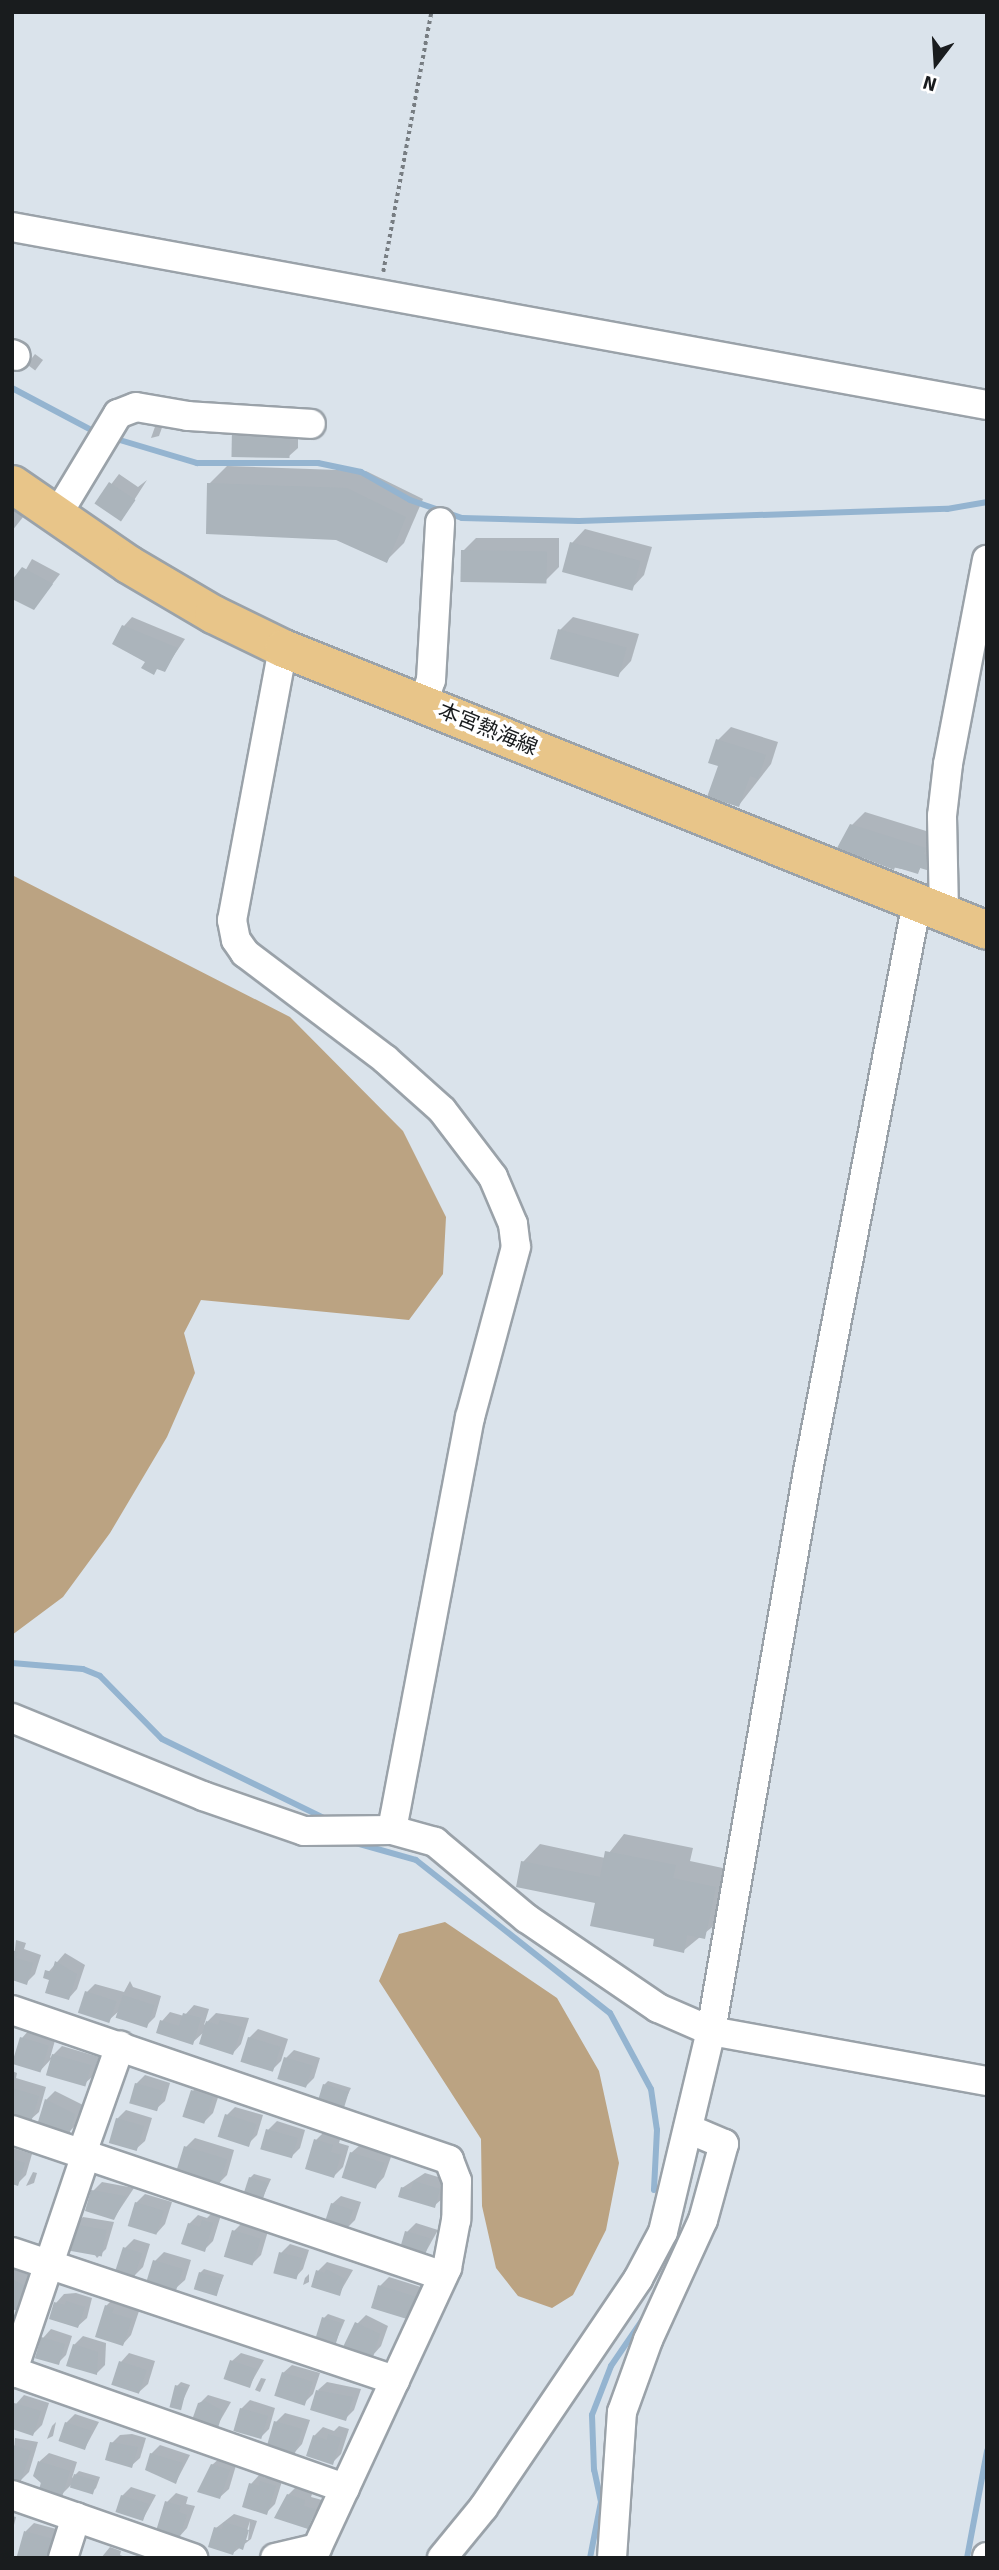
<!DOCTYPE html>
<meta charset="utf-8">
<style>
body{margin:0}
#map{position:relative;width:999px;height:2570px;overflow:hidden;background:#dae3eb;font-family:Signika,"Noto Sans JP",sans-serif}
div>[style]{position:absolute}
.forest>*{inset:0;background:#bba382}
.shadow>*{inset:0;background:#0003;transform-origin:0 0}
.stream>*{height:6px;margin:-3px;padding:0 3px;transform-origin:3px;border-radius:3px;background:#94b4d0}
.building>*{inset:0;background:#abb4bb;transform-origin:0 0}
.path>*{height:3.5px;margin-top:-1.75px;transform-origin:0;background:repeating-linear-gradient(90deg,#777d82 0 3.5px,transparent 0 7px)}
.roads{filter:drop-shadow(2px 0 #9aa2a9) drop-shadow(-2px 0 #9aa2a9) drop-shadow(0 2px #9aa2a9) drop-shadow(0 -2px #9aa2a9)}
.minor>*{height:28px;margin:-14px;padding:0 14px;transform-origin:14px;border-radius:14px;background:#fff}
.major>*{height:37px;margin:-18.5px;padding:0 18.5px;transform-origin:18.5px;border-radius:18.5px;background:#e8c589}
span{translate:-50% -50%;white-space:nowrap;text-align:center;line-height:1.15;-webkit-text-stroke:7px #fff;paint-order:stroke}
.street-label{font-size:21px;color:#191c1e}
.frame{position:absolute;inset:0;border:14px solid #191c1e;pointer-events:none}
.north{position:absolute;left:901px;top:28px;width:70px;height:70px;-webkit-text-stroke:5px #fff;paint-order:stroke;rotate:197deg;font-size:19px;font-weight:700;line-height:28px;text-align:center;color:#191c1e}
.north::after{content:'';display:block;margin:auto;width:24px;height:32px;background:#191c1e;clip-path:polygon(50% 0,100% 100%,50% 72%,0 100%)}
</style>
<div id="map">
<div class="forest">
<div style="clip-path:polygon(12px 875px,290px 1017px,403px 1131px,446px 1217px,443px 1274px,409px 1320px,201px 1300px,184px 1333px,195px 1373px,167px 1437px,110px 1533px,63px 1597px,12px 1635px)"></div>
<div style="clip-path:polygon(445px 1922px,557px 1998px,599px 2071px,619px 2163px,606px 2230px,573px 2295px,552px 2308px,518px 2296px,496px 2268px,482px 2206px,481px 2139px,379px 1981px,399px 1934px)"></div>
</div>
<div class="shadow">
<div style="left:35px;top:354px;width:10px;height:13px;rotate:37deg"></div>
<div style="clip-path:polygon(298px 421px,298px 448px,289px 456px,233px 455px)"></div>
<div style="clip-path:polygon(164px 422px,159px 436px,151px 438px,156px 424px)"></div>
<div style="clip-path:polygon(227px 466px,366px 471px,423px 499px,404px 543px,386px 561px,209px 484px)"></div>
<div style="clip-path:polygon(119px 474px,138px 487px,147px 480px,122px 519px,97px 503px)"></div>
<div style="clip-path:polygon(12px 500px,27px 512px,12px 531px)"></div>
<div style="clip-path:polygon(585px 529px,652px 547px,644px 575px,631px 589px,572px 543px)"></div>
<div style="clip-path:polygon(476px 538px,559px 538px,559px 567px,546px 580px,463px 551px)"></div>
<div style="clip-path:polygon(32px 559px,60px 574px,34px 608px,12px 594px)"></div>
<div style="clip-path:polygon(132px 617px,185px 639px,164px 670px,147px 661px,124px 626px)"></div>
<div style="clip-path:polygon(573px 617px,639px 634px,631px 661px,618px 675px,560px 630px)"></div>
<div style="clip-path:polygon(731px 727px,778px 742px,771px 764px,739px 805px,720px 765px,718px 740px)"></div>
<div style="clip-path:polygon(865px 812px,939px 835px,918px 872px,886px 866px,852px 825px)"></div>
<div style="clip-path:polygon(624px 1834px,693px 1848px,690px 1861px,732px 1870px,722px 1919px,683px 1951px,523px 1862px,540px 1844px,605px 1858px)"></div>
<div style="clip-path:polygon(16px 1940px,26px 1943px,24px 1949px,41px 1955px,35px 1974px,26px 1983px,12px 1978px)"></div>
<div style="clip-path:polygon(65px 1953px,85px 1965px,77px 1989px,69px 1998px,45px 1976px)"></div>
<div style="clip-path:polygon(130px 1981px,133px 1987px,161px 1996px,155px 2017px,146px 2026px,120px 2010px,108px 2021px,87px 1992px,95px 1984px,124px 1992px)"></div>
<div style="clip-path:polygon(194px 2005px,209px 2009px,204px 2025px,216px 2013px,249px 2018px,241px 2044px,233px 2053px,205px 2031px,192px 2043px,162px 2021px,170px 2012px,184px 2016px)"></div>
<div style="clip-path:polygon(30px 2029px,56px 2037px,50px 2058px,62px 2046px,99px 2057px,92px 2077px,83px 2085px,52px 2058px,40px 2071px,22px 2038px)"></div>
<div style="clip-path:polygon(258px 2029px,288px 2039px,281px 2061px,272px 2070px,249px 2038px)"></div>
<div style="clip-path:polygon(294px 2050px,320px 2058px,314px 2078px,306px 2086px,286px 2058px)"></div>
<div style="clip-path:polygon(12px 2071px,17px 2073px,16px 2078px,46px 2087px,39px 2112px,30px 2120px,12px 2115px)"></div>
<div style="clip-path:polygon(145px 2075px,170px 2083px,165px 2101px,156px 2109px,136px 2084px)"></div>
<div style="clip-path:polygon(328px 2081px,351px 2088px,343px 2105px,324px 2085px)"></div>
<div style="clip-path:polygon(201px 2082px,221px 2088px,213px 2113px,204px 2122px,193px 2091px)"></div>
<div style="clip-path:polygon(55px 2091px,83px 2105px,77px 2124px,68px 2133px,39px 2124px,46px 2100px)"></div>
<div style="clip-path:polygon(235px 2107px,263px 2115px,257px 2135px,248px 2144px,227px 2115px)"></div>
<div style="clip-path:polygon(126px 2110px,152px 2118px,145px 2141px,136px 2149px,117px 2119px)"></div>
<div style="clip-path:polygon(277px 2121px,305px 2130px,300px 2148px,291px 2157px,268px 2130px)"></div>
<div style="clip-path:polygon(325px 2131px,341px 2136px,339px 2143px,349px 2146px,343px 2167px,334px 2176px,316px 2140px)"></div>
<div style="clip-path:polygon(195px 2138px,234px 2150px,227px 2175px,218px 2184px,186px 2147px)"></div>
<div style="clip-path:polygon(360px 2145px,392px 2154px,384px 2177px,376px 2186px,351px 2153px)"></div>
<div style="clip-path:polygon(13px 2148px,32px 2154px,26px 2175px,17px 2184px,12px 2182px)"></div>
<div style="clip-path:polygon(33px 2172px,37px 2173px,34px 2183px,26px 2186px)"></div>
<div style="clip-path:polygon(425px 2173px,448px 2180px,443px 2198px,434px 2206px,402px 2188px)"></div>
<div style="clip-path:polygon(254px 2174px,271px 2179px,262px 2199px,250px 2178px)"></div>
<div style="clip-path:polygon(102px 2182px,134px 2188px,114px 2218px,93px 2191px)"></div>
<div style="clip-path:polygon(145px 2194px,172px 2202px,165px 2224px,157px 2233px,136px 2203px)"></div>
<div style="clip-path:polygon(341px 2196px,361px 2202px,355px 2220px,346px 2229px,332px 2204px)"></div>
<div style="clip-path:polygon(213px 2212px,221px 2215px,213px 2241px,204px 2250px,189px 2224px,198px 2215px,207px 2218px)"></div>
<div style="clip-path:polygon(83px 2217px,114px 2222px,106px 2249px,97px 2258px,75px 2225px)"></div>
<div style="clip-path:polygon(242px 2223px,268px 2231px,261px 2255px,252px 2264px,234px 2231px)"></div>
<div style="clip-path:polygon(416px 2223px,438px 2230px,424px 2255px,407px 2232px)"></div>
<div style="clip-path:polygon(134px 2239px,150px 2244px,143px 2267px,134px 2276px,125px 2248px)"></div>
<div style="clip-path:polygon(290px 2244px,309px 2250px,303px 2269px,295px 2278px,281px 2253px)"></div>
<div style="clip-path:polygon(164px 2252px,191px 2260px,185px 2280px,176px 2288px,149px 2280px,155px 2261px)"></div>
<div style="clip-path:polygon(327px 2262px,353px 2270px,339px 2294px,318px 2271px)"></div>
<div style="clip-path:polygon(12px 2264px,38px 2280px,12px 2307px)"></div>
<div style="clip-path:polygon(204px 2269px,224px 2275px,216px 2295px,200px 2273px)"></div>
<div style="clip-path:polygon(309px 2274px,309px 2282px,303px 2285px,305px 2278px)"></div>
<div style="clip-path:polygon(389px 2277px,424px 2288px,409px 2318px,380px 2286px)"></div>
<div style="clip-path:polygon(76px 2293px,92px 2298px,87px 2318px,78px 2326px,56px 2303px,64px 2294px)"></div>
<div style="clip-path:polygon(115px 2297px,121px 2299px,120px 2304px,139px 2311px,131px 2335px,123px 2344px,106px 2306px)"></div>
<div style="clip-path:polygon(328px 2314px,345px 2320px,336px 2341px,324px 2318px)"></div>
<div style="clip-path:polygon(366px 2315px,388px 2326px,381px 2346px,373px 2355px,357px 2324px)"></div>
<div style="clip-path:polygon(51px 2329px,72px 2336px,66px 2355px,58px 2363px,43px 2338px)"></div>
<div style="clip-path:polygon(83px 2336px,106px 2343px,105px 2365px,97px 2373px,74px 2345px)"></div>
<div style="clip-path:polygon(129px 2353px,155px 2361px,148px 2384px,139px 2392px,121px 2362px)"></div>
<div style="clip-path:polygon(241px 2353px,264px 2360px,250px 2385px,232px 2361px)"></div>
<div style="clip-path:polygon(292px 2365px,320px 2373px,313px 2394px,304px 2403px,283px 2373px)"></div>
<div style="clip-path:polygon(261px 2378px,266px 2379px,260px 2392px,255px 2390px)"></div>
<div style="clip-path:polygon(181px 2382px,190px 2385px,179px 2409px,177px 2386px)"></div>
<div style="clip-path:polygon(327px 2382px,361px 2389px,354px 2410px,345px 2419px,318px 2390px)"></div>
<div style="clip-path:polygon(24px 2395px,49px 2403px,42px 2425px,33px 2434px,12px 2427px,16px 2404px)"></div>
<div style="clip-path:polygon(208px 2395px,231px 2402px,217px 2426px,199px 2404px)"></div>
<div style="clip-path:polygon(250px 2400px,275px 2408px,269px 2429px,260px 2438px,241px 2409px)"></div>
<div style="clip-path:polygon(285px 2413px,310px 2420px,302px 2444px,294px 2453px,276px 2422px)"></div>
<div style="clip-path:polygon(75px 2414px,99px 2422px,85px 2448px,66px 2423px)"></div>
<div style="clip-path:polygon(56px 2422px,53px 2436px,47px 2439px,52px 2426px)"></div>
<div style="clip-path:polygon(339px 2426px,349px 2429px,341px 2454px,332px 2463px,314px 2436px,323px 2427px,334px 2431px)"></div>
<div style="clip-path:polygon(132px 2434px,146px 2438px,140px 2458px,131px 2466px,112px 2443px,120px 2435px)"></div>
<div style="clip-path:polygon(15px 2438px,38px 2442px,29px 2472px,20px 2481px,12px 2478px)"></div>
<div style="clip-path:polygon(160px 2445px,190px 2455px,176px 2482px,151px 2454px)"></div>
<div style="clip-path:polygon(49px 2453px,77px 2462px,72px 2478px,79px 2471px,100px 2477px,96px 2488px,92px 2492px,71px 2485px,61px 2495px,41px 2488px,40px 2461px)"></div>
<div style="clip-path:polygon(221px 2457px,237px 2462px,229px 2489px,220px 2497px,212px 2465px)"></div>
<div style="clip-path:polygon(271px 2474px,283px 2478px,275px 2504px,266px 2513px,251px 2484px,259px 2475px,266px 2478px)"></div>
<div style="clip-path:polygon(297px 2486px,313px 2491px,311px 2497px,322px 2500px,308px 2527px,288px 2495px)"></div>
<div style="clip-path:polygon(131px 2487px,156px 2495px,143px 2519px,122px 2496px)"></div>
<div style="clip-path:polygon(176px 2493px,188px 2497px,186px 2504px,195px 2506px,187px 2528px,179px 2537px,167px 2502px)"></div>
<div style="clip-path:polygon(evenodd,234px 2514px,257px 2521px,251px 2539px,233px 2553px,216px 2528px,234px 2514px,250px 2521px,248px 2540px,244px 2540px,250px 2521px)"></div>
<div style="clip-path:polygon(12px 2516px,16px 2517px,12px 2533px)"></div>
<div style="clip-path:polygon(34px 2523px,60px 2530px,49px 2558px,19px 2555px,26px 2531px)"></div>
<div style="clip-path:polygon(110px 2547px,121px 2551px,120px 2555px,128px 2558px,101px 2558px)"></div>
</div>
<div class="stream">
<div style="left:12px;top:388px;width:98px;rotate:27.9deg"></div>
<div style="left:113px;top:438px;width:88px;rotate:16.6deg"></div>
<div style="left:197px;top:463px;width:121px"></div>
<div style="left:318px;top:463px;width:44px;rotate:11.8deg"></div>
<div style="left:361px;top:472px;width:56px;rotate:29.7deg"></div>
<div style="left:410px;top:500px;width:55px;rotate:19.1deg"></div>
<div style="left:462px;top:518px;width:117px;rotate:1.5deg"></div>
<div style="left:579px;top:521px;width:368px;rotate:-1.9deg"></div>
<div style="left:947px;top:509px;width:41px;rotate:-9.9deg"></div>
<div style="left:12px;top:1663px;width:71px;rotate:4.8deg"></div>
<div style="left:83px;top:1669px;width:18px;rotate:22deg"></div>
<div style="left:100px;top:1676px;width:88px;rotate:45.5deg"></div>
<div style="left:162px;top:1739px;width:185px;rotate:26deg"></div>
<div style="left:356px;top:1843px;width:62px;rotate:15.8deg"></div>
<div style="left:416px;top:1860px;width:247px;rotate:38.3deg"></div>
<div style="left:610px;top:2013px;width:86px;rotate:61.7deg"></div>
<div style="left:651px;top:2089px;width:41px;rotate:81.7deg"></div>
<div style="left:657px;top:2130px;width:60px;rotate:92.9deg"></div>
<div style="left:590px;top:2558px;width:57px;rotate:-78.9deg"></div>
<div style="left:601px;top:2502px;width:33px;rotate:-102deg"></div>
<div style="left:594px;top:2470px;width:55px;rotate:-92.1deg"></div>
<div style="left:592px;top:2415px;width:53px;rotate:-68.8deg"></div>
<div style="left:611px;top:2366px;width:57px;rotate:-55.8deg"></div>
<div style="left:967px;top:2558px;width:109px;rotate:-79.4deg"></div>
</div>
<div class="building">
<div style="left:232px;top:428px;width:58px;height:29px;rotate:1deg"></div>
<div style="left:109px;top:482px;width:32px;height:26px;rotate:34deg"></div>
<div style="clip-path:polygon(207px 483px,347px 488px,406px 517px,387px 563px,336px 540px,206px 534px)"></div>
<div style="left:570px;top:542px;width:73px;height:31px;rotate:15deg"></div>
<div style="left:461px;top:550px;width:86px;height:32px;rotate:1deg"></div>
<div style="clip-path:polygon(22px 567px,53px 584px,34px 610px,12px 599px,12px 580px)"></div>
<div style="clip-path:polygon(122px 625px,178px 648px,165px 672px,157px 669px,154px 675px,141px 668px,145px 662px,112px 644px)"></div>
<div style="left:558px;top:629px;width:71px;height:31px;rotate:15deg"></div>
<div style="clip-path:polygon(716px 739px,766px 755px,758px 779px,750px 776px,739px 807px,707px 797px,718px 766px,708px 763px)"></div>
<div style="clip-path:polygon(850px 824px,926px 848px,924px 854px,934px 857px,930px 871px,920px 868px,918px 874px,895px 867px,894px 870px,837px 848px)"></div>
<div style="clip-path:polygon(605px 1851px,676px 1865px,673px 1878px,716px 1887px,705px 1939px,687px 1935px,684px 1953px,653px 1946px,654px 1939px,590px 1926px,595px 1903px,516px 1887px,521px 1861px,600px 1877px)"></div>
<div style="clip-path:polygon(12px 1950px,18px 1952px,16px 1958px,33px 1963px,27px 1985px,12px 1980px)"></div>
<div style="clip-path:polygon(55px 1961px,77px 1974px,69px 2000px,45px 1993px,49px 1980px,43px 1978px,45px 1970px,52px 1972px)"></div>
<div style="left:85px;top:1991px;width:33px;height:23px;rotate:18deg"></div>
<div style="left:123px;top:1995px;width:33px;height:24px;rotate:18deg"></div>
<div style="clip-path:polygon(183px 2013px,201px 2018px,193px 2045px,156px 2033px,160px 2020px,179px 2026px)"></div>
<div style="clip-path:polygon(220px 2020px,242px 2027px,233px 2055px,199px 2044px,206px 2021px,218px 2025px)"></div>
<div style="left:20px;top:2037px;width:30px;height:28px;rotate:17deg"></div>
<div style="left:248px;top:2037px;width:34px;height:26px;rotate:17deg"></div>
<div style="left:52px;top:2054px;width:41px;height:22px;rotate:16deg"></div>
<div style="left:284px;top:2057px;width:30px;height:23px;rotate:17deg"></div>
<div style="left:135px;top:2083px;width:29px;height:21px;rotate:16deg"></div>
<div style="left:323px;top:2084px;width:27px;height:16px;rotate:17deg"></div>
<div style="clip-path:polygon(12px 2088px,39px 2096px,31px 2122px,12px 2117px)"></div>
<div style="left:191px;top:2090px;width:23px;height:28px;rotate:18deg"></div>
<div style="clip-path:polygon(45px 2099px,75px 2114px,69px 2135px,37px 2125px)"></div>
<div style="left:225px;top:2114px;width:33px;height:24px;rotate:18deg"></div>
<div style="left:116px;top:2118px;width:29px;height:26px;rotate:16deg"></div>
<div style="left:266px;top:2129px;width:33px;height:21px;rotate:16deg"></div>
<div style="clip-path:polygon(314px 2139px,333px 2145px,331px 2152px,341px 2155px,334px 2178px,305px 2169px)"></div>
<div style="left:184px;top:2146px;width:45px;height:28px;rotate:17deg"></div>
<div style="left:350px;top:2152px;width:36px;height:27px;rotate:18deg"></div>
<div style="clip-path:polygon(12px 2159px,25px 2163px,18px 2186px,12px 2184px)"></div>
<div style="left:249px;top:2177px;width:20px;height:19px;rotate:18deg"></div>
<div style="clip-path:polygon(414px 2181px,440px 2189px,435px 2208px,398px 2197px,401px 2187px,411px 2190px)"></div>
<div style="clip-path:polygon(91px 2190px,126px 2196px,114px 2220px,85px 2211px)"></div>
<div style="left:135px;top:2202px;width:30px;height:25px;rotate:17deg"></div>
<div style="left:331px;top:2203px;width:23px;height:22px;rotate:18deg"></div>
<div style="clip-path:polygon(202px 2220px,213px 2223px,205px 2252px,181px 2244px,188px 2223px,200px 2227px)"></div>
<div style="left:73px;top:2224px;width:34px;height:27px;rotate:10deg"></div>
<div style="left:232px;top:2230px;width:30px;height:28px;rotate:17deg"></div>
<div style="left:405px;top:2231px;width:26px;height:19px;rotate:16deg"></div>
<div style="left:123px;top:2247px;width:20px;height:26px;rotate:18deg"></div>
<div style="left:279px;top:2252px;width:24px;height:22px;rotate:15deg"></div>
<div style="left:153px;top:2260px;width:31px;height:22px;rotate:17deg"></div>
<div style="clip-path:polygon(326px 2269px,345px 2279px,340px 2296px,311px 2287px,316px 2270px,325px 2273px)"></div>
<div style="left:199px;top:2272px;width:24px;height:18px;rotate:17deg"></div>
<div style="clip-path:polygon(12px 2279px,31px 2289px,23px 2313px,12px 2309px)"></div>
<div style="left:378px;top:2285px;width:41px;height:24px;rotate:17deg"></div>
<div style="clip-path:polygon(66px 2301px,85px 2307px,78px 2328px,49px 2319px,54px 2302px,65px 2305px)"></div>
<div style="clip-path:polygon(105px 2305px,114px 2308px,112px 2313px,132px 2319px,123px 2346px,95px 2337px)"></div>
<div style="left:322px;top:2317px;width:21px;height:21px;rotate:17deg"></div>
<div style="clip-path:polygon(355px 2322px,380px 2334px,373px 2357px,343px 2347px)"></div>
<div style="left:41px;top:2337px;width:25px;height:22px;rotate:16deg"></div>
<div style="clip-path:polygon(73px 2344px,98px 2352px,97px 2375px,66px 2366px)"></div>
<div style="left:230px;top:2360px;width:28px;height:20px;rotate:19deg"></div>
<div style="left:119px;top:2361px;width:29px;height:25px;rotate:18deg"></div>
<div style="left:282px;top:2372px;width:32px;height:25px;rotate:18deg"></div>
<div style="left:175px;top:2385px;width:12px;height:23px;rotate:14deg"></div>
<div style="clip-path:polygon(316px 2390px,353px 2397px,346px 2421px,310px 2410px)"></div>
<div style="clip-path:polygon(205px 2401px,223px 2411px,218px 2428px,192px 2420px,198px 2403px)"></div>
<div style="clip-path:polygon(14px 2403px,41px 2411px,33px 2436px,12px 2429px)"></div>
<div style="left:240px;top:2408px;width:29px;height:24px;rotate:16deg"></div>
<div style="left:274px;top:2421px;width:29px;height:27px;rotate:16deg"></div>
<div style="left:65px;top:2422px;width:28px;height:20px;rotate:19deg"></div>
<div style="clip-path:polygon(328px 2434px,341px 2438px,333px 2465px,306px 2456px,313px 2435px,327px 2440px)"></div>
<div style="clip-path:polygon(110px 2442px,138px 2447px,132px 2468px,105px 2460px)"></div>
<div style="clip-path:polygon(13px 2445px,31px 2451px,20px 2483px,12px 2480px)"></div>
<div style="clip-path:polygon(150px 2453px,183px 2463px,176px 2484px,145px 2470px)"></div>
<div style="clip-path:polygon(38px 2461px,70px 2471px,62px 2497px,39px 2489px,41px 2483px,33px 2476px)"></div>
<div style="clip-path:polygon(211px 2464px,230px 2470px,220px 2499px,197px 2492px)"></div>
<div style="left:74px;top:2474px;width:24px;height:14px;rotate:17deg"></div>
<div style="clip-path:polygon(260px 2481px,276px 2486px,267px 2515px,242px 2507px,249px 2483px,259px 2486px)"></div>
<div style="clip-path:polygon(287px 2494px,305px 2500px,304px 2506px,315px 2509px,308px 2529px,274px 2518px)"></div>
<div style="left:121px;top:2495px;width:29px;height:18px;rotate:18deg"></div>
<div style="clip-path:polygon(165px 2501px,181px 2506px,179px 2512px,187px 2515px,179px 2539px,156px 2531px)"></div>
<div style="clip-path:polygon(224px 2522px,249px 2530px,243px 2550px,236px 2547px,233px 2555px,208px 2547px,214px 2527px,222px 2529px)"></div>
<div style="clip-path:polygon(24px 2531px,53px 2539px,47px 2558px,17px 2556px)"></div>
</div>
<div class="path">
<div style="left:383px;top:272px;width:264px;rotate:-79.5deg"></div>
</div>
<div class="roads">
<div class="minor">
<div style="left:12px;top:227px;width:991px;rotate:10.35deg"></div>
<div style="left:12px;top:354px;width:4px;rotate:27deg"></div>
<div style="left:57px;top:515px;width:118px;rotate:-58.9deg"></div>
<div style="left:118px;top:414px;width:19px;rotate:-21deg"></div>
<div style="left:136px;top:407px;width:53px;rotate:9.8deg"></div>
<div style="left:188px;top:416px;width:123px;rotate:3.7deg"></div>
<div style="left:283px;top:648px;width:277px;rotate:100.6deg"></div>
<div style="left:232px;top:920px;width:20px;rotate:79deg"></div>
<div style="left:236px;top:940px;width:16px;rotate:55deg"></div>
<div style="left:245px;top:953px;width:176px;rotate:37.1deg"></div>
<div style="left:385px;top:1059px;width:76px;rotate:41.8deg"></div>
<div style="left:442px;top:1110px;width:84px;rotate:52.7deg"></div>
<div style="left:493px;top:1177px;width:51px;rotate:66.9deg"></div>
<div style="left:513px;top:1224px;width:23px;rotate:83deg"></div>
<div style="left:516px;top:1247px;width:176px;rotate:105.1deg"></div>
<div style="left:470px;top:1417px;width:420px;rotate:100.7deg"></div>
<div style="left:423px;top:703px;width:24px;rotate:-71deg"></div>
<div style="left:431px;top:680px;width:158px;rotate:-86.7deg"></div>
<div style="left:944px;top:912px;width:96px;rotate:-91.2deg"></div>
<div style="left:942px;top:816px;width:52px;rotate:-83.4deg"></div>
<div style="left:948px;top:764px;width:208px;rotate:-79.2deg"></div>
<div style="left:12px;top:1718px;width:206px;rotate:22.2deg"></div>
<div style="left:203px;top:1796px;width:107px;rotate:19.1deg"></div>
<div style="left:304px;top:1831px;width:88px;rotate:-0.7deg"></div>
<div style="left:392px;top:1830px;width:45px;rotate:15.6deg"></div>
<div style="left:435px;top:1842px;width:119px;rotate:39.9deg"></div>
<div style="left:526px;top:1918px;width:160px;rotate:34.3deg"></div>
<div style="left:658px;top:2008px;width:58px;rotate:23.5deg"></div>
<div style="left:711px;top:2031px;width:568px;rotate:-80.17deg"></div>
<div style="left:808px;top:1471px;width:579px;rotate:-79.16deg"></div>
<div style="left:12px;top:2010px;width:462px;rotate:18.9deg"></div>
<div style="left:449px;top:2160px;width:22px;rotate:69deg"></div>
<div style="left:457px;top:2181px;width:39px;rotate:91deg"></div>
<div style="left:456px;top:2220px;width:49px;rotate:100.6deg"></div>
<div style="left:447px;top:2268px;width:309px;rotate:114.9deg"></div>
<div style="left:317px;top:2548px;width:43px;rotate:166.6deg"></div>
<div style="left:12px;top:2130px;width:455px;rotate:18.7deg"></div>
<div style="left:82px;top:2153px;width:114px;rotate:-70.4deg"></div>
<div style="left:12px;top:2252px;width:404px;rotate:18.5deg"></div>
<div style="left:12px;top:2371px;width:353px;rotate:19.4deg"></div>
<div style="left:12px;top:2373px;width:230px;rotate:-71.3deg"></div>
<div style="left:12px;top:2495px;width:192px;rotate:19.2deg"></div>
<div style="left:63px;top:2558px;width:43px;rotate:-72.4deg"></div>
<div style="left:442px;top:2558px;width:65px;rotate:-50.6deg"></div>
<div style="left:483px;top:2508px;width:277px;rotate:-55.9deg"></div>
<div style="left:638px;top:2279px;width:53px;rotate:-62deg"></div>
<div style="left:663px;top:2232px;width:207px;rotate:-76.6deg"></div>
<div style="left:711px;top:2031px;width:280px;rotate:10.3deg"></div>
<div style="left:612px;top:2558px;width:146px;rotate:-86.1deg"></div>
<div style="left:622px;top:2412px;width:77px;rotate:-70.1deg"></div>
<div style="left:648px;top:2340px;width:132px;rotate:-65.4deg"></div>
<div style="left:703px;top:2220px;width:79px;rotate:-74.6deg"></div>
<div style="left:724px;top:2144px;width:39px;rotate:-157deg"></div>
<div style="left:987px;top:2558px;width:1px;rotate:-90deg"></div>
</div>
<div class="major">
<div style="left:12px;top:484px;width:141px;rotate:34.6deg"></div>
<div style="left:128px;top:564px;width:99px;rotate:30.5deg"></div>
<div style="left:213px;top:614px;width:78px;rotate:25.9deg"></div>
<div style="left:283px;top:648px;width:758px;rotate:21.83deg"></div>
</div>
</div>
<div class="street-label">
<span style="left:488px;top:729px;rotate:22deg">本宮熱海線</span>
</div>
<div class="frame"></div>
<div class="north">N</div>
</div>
